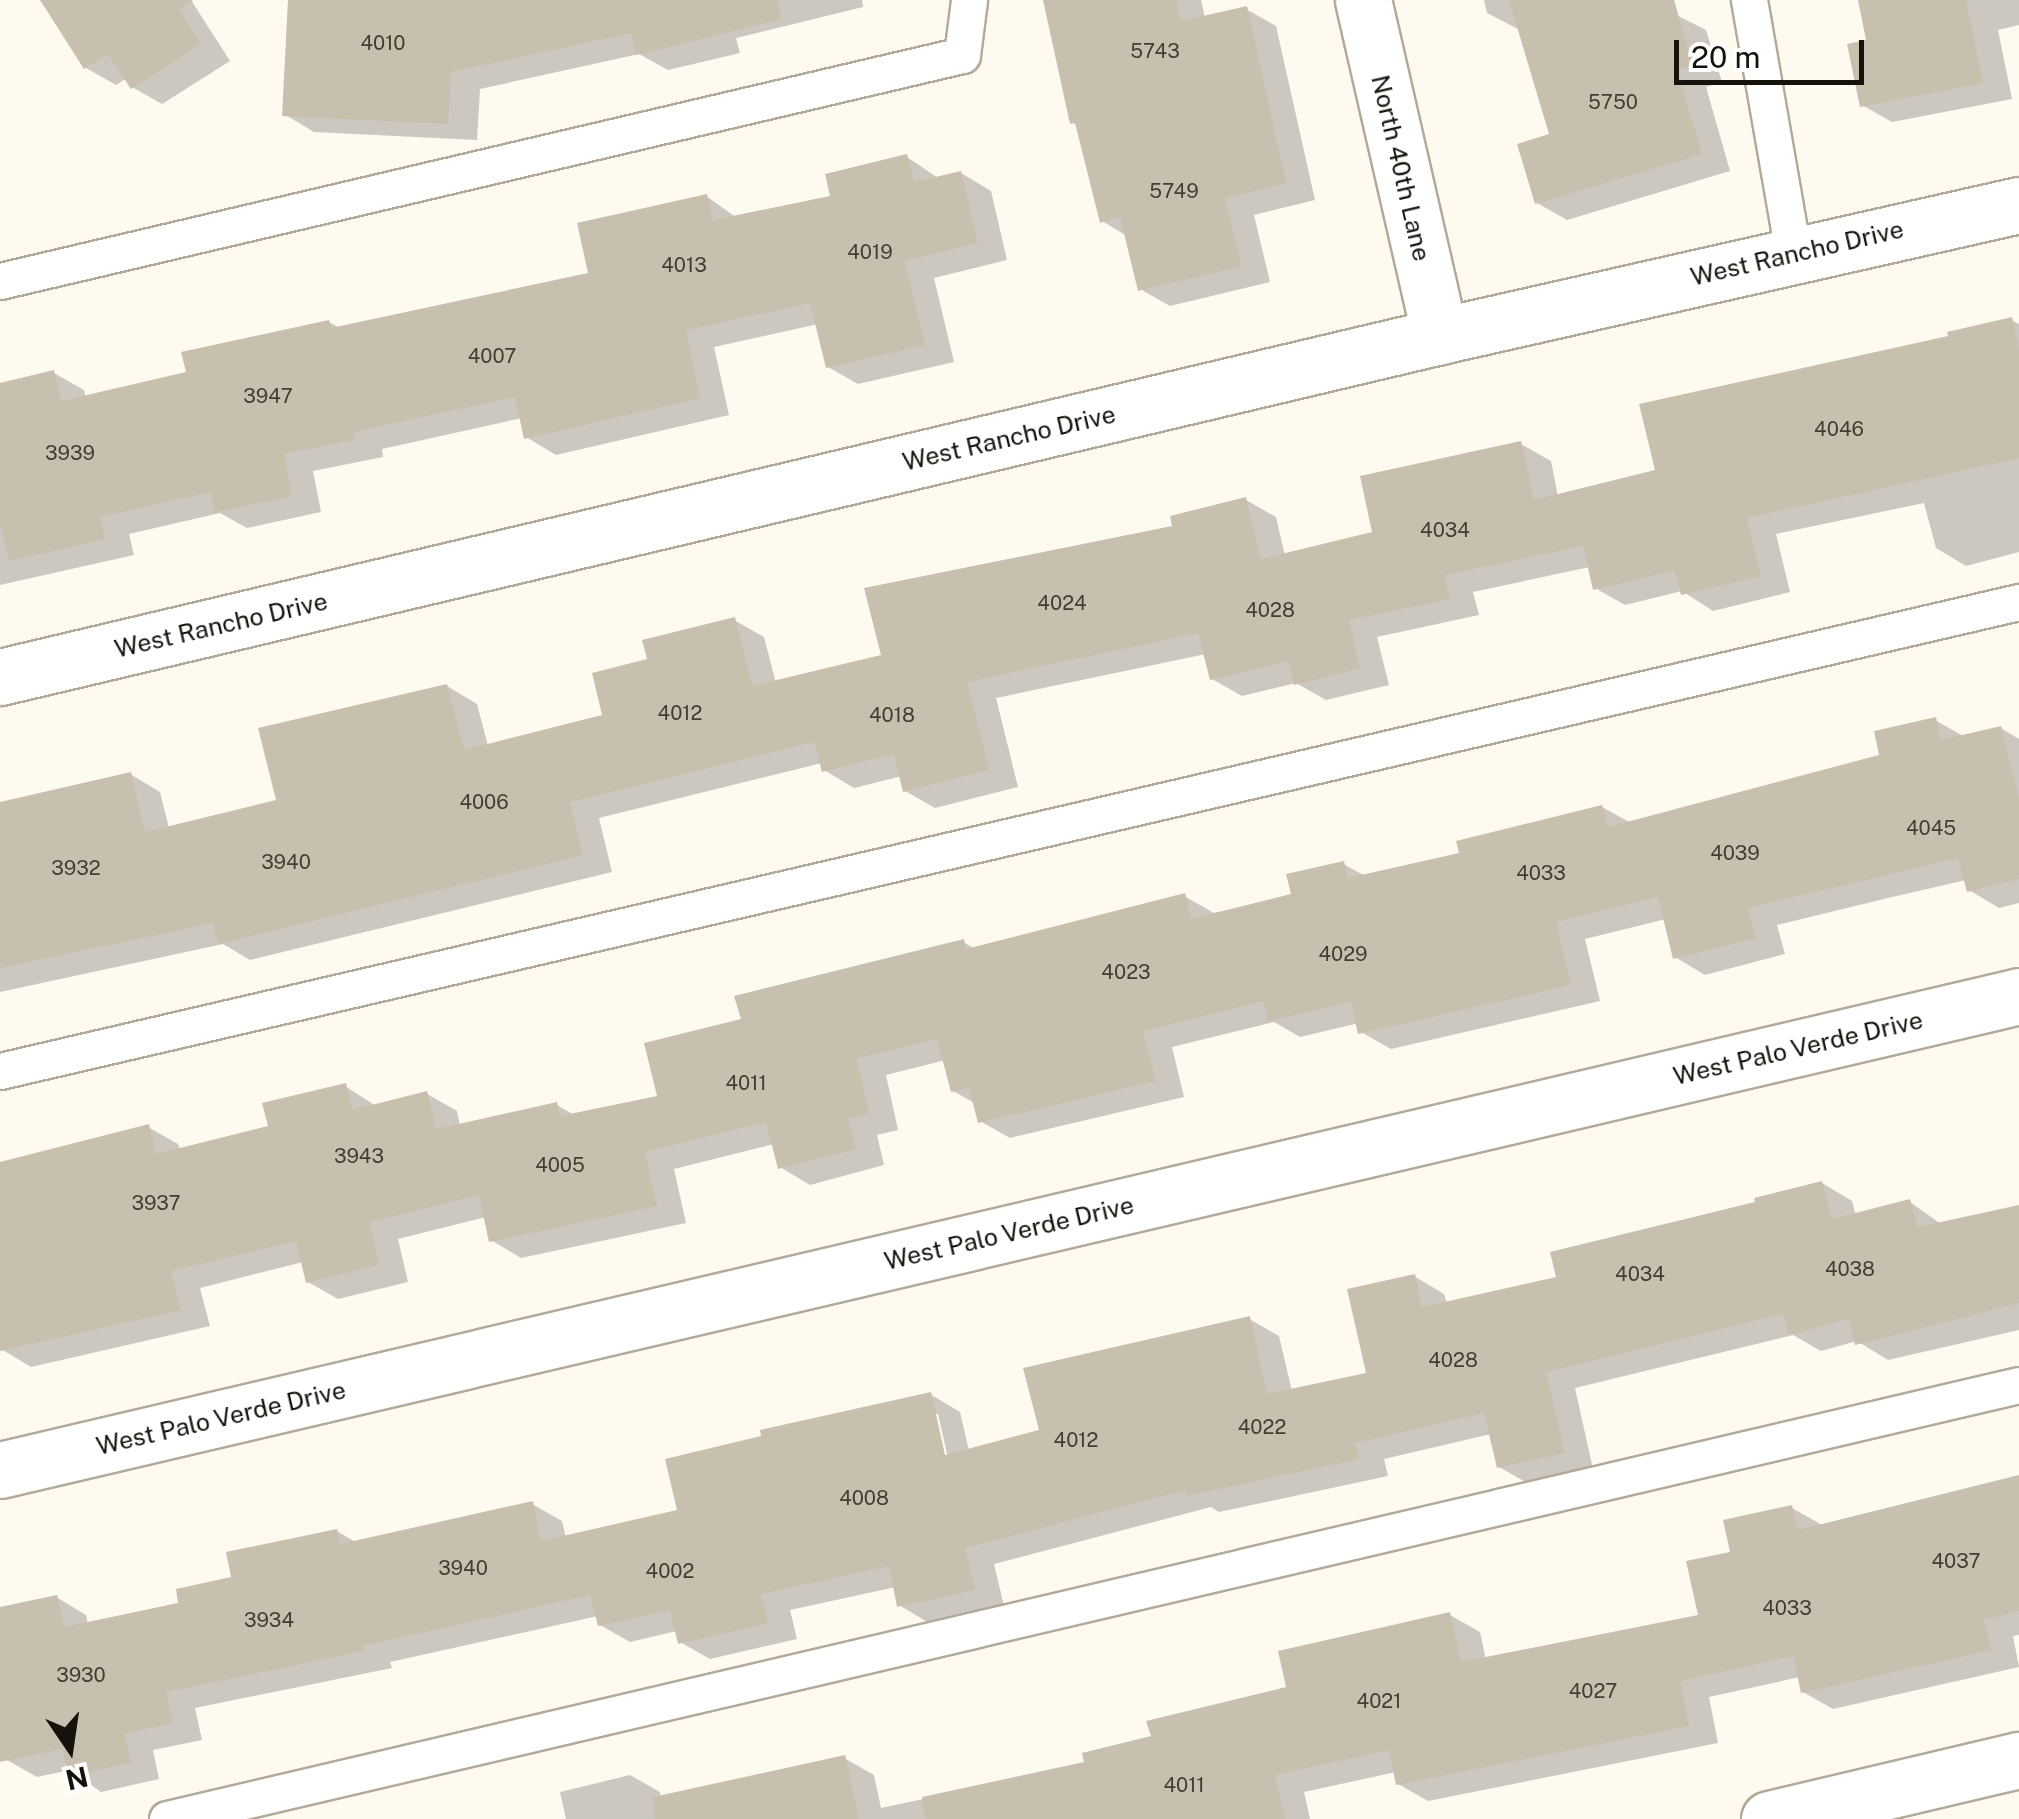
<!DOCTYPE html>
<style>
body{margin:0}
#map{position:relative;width:2019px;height:1819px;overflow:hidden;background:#fffaef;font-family:"Public Sans",sans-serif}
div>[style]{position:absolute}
.shadow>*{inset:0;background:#0003}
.building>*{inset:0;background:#c7c0ae}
.roads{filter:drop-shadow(2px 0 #b1aa99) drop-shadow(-2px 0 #b1aa99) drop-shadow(0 2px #b1aa99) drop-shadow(0 -2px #b1aa99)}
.lane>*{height:35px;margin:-17.5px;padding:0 17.5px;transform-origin:17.5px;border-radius:17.5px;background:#fff}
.street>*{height:55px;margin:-27.5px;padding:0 27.5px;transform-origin:27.5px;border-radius:27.5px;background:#fff}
span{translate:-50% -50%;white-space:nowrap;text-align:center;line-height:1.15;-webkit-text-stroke:8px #fff;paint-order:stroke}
.number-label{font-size:20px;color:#423e34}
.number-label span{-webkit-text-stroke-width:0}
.street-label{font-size:25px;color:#15120c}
.north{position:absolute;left:20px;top:1699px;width:100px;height:100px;-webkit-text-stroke:8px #fff;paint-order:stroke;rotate:167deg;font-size:28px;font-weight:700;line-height:40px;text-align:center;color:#15120c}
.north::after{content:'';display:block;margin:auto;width:35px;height:45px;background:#15120c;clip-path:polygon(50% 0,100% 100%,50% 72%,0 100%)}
.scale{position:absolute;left:1674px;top:40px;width:190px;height:45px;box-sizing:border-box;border:5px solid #15120c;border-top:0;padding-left:12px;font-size:30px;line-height:35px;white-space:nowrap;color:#15120c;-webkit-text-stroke:8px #fff;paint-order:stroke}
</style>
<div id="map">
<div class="shadow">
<div style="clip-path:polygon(79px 0,191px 0,230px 61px,162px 104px,132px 87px,127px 78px,116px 85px,86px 68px)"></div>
<div style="clip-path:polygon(290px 0,862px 0,863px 7px,736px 38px,740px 53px,668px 70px,639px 54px,480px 89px,477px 140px,314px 132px,284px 114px)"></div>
<div style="clip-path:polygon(1046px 0,1201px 0,1205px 18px,1246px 9px,1276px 26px,1315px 200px,1254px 215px,1270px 282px,1170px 306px,1140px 289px,1127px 236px,1102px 221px,1079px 126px,1072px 122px)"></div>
<div style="clip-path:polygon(1484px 0,1647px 0,1706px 30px,1722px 82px,1706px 87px,1730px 171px,1567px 220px,1537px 203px,1552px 136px,1520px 30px,1487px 13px)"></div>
<div style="clip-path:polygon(1861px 0,2019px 0,2019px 25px,1998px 30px,2012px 99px,1892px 122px,1862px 105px,1869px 42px)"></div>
<div style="clip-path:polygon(907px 157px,938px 178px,961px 173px,991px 191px,1007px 260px,934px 278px,954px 362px,858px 384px,828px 367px,818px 324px,714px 347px,729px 415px,556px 455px,526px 437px,522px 418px,382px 449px,383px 457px,313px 471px,321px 512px,247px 528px,220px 513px,129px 534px,134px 555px,0 585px,0 386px,54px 373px,84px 390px,86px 398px,188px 374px,329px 322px,340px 328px,591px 275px,706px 196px,737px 218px,833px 197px)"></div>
<div style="clip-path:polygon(2011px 320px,2019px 324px,2019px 552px,1966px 566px,1936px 548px,1924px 503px,1776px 534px,1790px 592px,1713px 611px,1682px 591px,1625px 605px,1595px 588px,1590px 567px,1473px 592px,1479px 615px,1377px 637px,1389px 685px,1326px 700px,1296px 683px,1242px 696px,1212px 679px,1206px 654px,996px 698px,1018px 787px,935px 808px,905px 791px,902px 776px,854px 788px,824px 770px,822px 763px,599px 818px,612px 872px,250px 960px,223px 944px,0 992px,0 804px,130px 774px,160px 792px,169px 828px,279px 802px,447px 686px,477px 704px,488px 746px,605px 716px,650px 661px,734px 620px,764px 637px,776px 683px,884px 656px,1246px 500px,1276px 517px,1285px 556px,1375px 534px,1521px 444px,1551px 461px,1558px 497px,1658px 472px,1951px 338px)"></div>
<div style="clip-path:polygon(1935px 720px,1965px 737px,2001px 728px,2019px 739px,2019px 903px,1999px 908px,1969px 890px,1966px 880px,1888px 898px,1777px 925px,1785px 954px,1705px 975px,1675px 957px,1666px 919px,1585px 939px,1600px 1001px,1391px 1049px,1361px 1032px,1359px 1023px,1300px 1037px,1274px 1022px,1172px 1047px,1184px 1097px,1010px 1138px,980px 1121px,976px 1104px,953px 1091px,946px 1060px,886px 1075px,898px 1130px,877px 1135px,884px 1165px,810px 1185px,780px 1167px,774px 1144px,674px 1169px,686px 1223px,521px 1258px,491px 1240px,486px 1217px,398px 1239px,408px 1282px,338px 1299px,308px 1282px,303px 1262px,200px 1288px,210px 1326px,31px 1367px,1px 1349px,0 1164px,148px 1127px,178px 1144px,180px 1150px,271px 1128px,345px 1086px,376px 1106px,427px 1094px,457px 1111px,460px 1126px,557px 1105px,576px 1116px,660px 1097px,744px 1020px,963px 942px,976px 949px,1184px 896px,1214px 913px,1294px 896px,1343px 864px,1367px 877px,1462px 855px,1602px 807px,1631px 823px,1882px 756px)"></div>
<div style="clip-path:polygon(evenodd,1822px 1183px,1852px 1201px,1856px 1216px,1910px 1202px,1941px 1224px,2019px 1207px,2019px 1330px,1888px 1360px,1857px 1341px,1821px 1351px,1793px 1335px,1575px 1388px,1593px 1469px,1529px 1484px,1499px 1467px,1491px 1434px,1384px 1459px,1388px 1476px,1219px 1512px,1211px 1507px,994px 1564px,1004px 1606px,929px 1623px,899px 1605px,896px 1587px,790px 1610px,797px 1639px,710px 1659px,680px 1642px,677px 1631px,630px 1642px,600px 1625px,598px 1616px,390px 1662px,392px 1668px,195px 1708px,202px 1740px,153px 1750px,159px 1779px,101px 1792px,70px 1770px,37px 1777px,0 1756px,0 1612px,56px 1597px,86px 1615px,88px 1625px,181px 1604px,337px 1531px,357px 1543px,532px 1504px,562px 1521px,566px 1538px,681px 1512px,930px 1394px,960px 1412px,969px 1451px,1042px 1432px,1249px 1319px,1279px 1336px,1292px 1391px,1369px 1375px,1414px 1276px,1444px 1294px,1447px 1304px,1559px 1278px,1822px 1183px,933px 1414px,938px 1414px,950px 1467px,945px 1468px,933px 1414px)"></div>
<div style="clip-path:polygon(2019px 1477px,2019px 1635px,2013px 1636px,2019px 1667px,1833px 1709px,1803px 1692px,1800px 1677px,1709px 1697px,1718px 1743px,1428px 1801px,1398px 1784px,1396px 1772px,1304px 1792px,1310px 1819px,566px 1819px,560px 1792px,630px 1775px,660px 1792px,661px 1798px,844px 1758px,874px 1775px,881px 1808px,1087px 1764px,1289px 1689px,1450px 1615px,1480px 1632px,1486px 1660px,1701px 1617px,1732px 1554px,1792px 1508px,1824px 1526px)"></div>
</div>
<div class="building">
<div style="clip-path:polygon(40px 0,193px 0,179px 9px,201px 44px,131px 89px,108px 54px,84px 69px)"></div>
<div style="clip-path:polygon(288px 0,778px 0,781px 19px,636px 55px,631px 33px,451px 72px,448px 124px,282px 116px)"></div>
<div style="clip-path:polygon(1043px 0,1176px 0,1181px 21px,1247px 6px,1286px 183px,1225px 198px,1242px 266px,1138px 291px,1120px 217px,1100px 223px,1075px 123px,1070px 124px)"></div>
<div style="clip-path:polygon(1509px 0,1674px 0,1693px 65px,1677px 70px,1702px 154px,1535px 204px,1517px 144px,1549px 134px)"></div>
<div style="clip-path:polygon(1858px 0,1966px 0,1983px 83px,1860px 107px,1847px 44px,1866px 40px)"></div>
<div style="clip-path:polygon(907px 154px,914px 182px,961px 171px,978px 243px,905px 261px,925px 345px,826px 368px,810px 303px,686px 330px,700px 398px,524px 439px,515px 397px,353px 432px,355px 440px,284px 454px,292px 496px,215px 512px,210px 492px,100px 517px,105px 539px,9px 561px,0 524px,0 383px,54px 370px,61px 401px,186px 372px,181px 352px,329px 320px,331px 328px,588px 273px,577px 223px,707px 194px,713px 220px,830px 196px,825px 174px)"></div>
<div style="clip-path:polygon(2012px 317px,2019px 349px,2019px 458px,1747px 518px,1761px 576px,1681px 595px,1674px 570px,1593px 590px,1583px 546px,1444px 575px,1450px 599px,1349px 620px,1360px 668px,1294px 685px,1288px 661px,1210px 680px,1198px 633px,967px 682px,989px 770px,903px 792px,894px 754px,822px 772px,814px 742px,570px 802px,583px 855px,218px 944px,213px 923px,0 968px,0 802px,131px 772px,145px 832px,276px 800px,258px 728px,447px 684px,464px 750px,602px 715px,592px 673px,647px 659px,642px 640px,735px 617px,752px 686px,881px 655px,864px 588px,1172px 526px,1170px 516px,1246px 497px,1261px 559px,1372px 532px,1360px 476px,1521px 441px,1534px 500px,1655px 470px,1639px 404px,1948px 336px,1947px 332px)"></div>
<div style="clip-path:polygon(1936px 717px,1941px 740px,2001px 726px,2019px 798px,2019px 879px,1967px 892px,1958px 858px,1857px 882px,1748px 908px,1756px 938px,1673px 959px,1658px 897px,1556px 922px,1571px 985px,1358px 1034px,1351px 1002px,1268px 1021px,1263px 1001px,1143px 1031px,1156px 1081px,978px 1123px,969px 1088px,951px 1092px,937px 1039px,857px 1058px,869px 1113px,848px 1119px,856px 1149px,778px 1169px,766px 1122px,645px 1152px,657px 1206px,489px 1242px,479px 1195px,370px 1222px,379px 1265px,306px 1283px,296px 1241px,171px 1271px,181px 1310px,0 1351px,0 1162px,149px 1124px,156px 1154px,268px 1126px,262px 1103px,346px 1083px,352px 1110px,427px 1091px,436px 1129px,557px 1102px,560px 1116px,657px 1096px,644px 1043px,741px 1019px,734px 996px,964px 939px,966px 949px,1185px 893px,1191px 919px,1291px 894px,1286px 874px,1344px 861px,1348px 878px,1459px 853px,1456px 841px,1602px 805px,1608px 827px,1879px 755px,1874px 731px)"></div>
<div style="clip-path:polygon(1822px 1181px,1832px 1219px,1910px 1199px,1918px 1227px,2019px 1205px,2019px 1303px,1855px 1345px,1849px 1319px,1789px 1335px,1783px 1314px,1546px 1372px,1565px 1453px,1497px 1468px,1484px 1413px,1355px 1443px,1359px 1459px,1186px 1496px,1185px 1490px,965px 1548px,975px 1590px,897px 1607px,889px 1566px,761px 1594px,768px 1623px,678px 1644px,670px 1610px,598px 1626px,590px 1595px,362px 1646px,363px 1651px,166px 1692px,173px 1723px,124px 1734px,131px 1762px,69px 1777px,62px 1749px,0 1762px,0 1607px,57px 1595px,64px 1627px,178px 1603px,176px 1589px,231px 1577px,226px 1552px,337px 1529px,340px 1544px,533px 1501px,541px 1541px,677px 1510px,665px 1459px,761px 1436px,760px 1430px,931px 1392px,945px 1455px,1039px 1430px,1023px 1368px,1250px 1316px,1267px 1394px,1366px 1373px,1347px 1289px,1415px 1274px,1422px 1307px,1556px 1277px,1550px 1252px,1755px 1202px,1754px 1198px)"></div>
<div style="clip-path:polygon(2019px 1475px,2019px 1611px,1984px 1620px,1991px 1650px,1801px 1693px,1793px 1656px,1680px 1681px,1689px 1726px,1396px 1785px,1389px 1750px,1275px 1775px,1285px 1819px,925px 1819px,922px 1797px,1084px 1762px,1082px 1753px,1151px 1736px,1146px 1721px,1286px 1687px,1278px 1651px,1450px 1612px,1461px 1662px,1698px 1615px,1686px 1561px,1730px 1552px,1723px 1520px,1792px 1505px,1798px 1530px)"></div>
<div style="clip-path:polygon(845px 1755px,859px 1819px,655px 1819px,653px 1797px)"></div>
</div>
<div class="roads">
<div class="lane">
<div style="left:1749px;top:0;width:257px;rotate:80.1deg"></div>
<div style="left:0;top:281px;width:988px;rotate:-13.22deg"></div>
<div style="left:962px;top:55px;width:55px;rotate:-82.7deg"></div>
<div style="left:0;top:1071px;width:2073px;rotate:-13.08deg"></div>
<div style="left:167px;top:1819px;width:1902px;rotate:-13.19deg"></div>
</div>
<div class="street">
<div style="left:1363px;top:0;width:345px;rotate:77.1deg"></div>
<div style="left:0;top:677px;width:1480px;rotate:-13.32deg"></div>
<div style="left:1440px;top:336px;width:594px;rotate:-12.75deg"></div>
<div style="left:0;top:1470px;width:2074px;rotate:-13.21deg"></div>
<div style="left:1769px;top:1819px;width:257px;rotate:-13.3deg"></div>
</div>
</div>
<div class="number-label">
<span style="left:383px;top:43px">4010</span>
<span style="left:1155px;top:51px">5743</span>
<span style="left:1613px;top:102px">5750</span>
<span style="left:1174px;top:191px">5749</span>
<span style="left:870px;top:252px">4019</span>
<span style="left:684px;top:265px">4013</span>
<span style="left:492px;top:356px">4007</span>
<span style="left:268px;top:396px">3947</span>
<span style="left:1839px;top:429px">4046</span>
<span style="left:70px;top:453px">3939</span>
<span style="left:1445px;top:530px">4034</span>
<span style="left:1062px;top:603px">4024</span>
<span style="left:1270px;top:610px">4028</span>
<span style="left:680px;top:713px">4012</span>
<span style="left:892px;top:715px">4018</span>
<span style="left:484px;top:802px">4006</span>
<span style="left:1931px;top:828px">4045</span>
<span style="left:1735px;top:853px">4039</span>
<span style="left:286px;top:862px">3940</span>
<span style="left:76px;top:868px">3932</span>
<span style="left:1541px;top:873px">4033</span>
<span style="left:1343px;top:954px">4029</span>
<span style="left:1126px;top:972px">4023</span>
<span style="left:746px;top:1083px">4011</span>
<span style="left:359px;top:1156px">3943</span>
<span style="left:560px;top:1165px">4005</span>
<span style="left:156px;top:1203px">3937</span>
<span style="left:1850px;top:1269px">4038</span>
<span style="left:1640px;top:1274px">4034</span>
<span style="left:1453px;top:1360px">4028</span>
<span style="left:1262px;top:1427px">4022</span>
<span style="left:1076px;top:1440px">4012</span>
<span style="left:864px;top:1498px">4008</span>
<span style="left:1956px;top:1561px">4037</span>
<span style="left:463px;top:1568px">3940</span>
<span style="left:670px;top:1571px">4002</span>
<span style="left:1787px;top:1608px">4033</span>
<span style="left:269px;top:1620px">3934</span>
<span style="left:81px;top:1675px">3930</span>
<span style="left:1593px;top:1691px">4027</span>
<span style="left:1379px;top:1701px">4021</span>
<span style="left:1184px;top:1785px">4011</span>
</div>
<div class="street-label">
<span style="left:1401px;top:168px;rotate:77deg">North 40th Lane</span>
<span style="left:1797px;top:253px;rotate:-13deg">West Rancho Drive</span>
<span style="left:1009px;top:438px;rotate:-13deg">West Rancho Drive</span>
<span style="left:221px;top:625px;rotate:-13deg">West Rancho Drive</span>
<span style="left:1798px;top:1048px;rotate:-13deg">West Palo Verde Drive</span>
<span style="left:1009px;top:1233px;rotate:-13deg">West Palo Verde Drive</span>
<span style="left:221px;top:1418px;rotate:-13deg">West Palo Verde Drive</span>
</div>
<div class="north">N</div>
<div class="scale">20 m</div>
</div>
